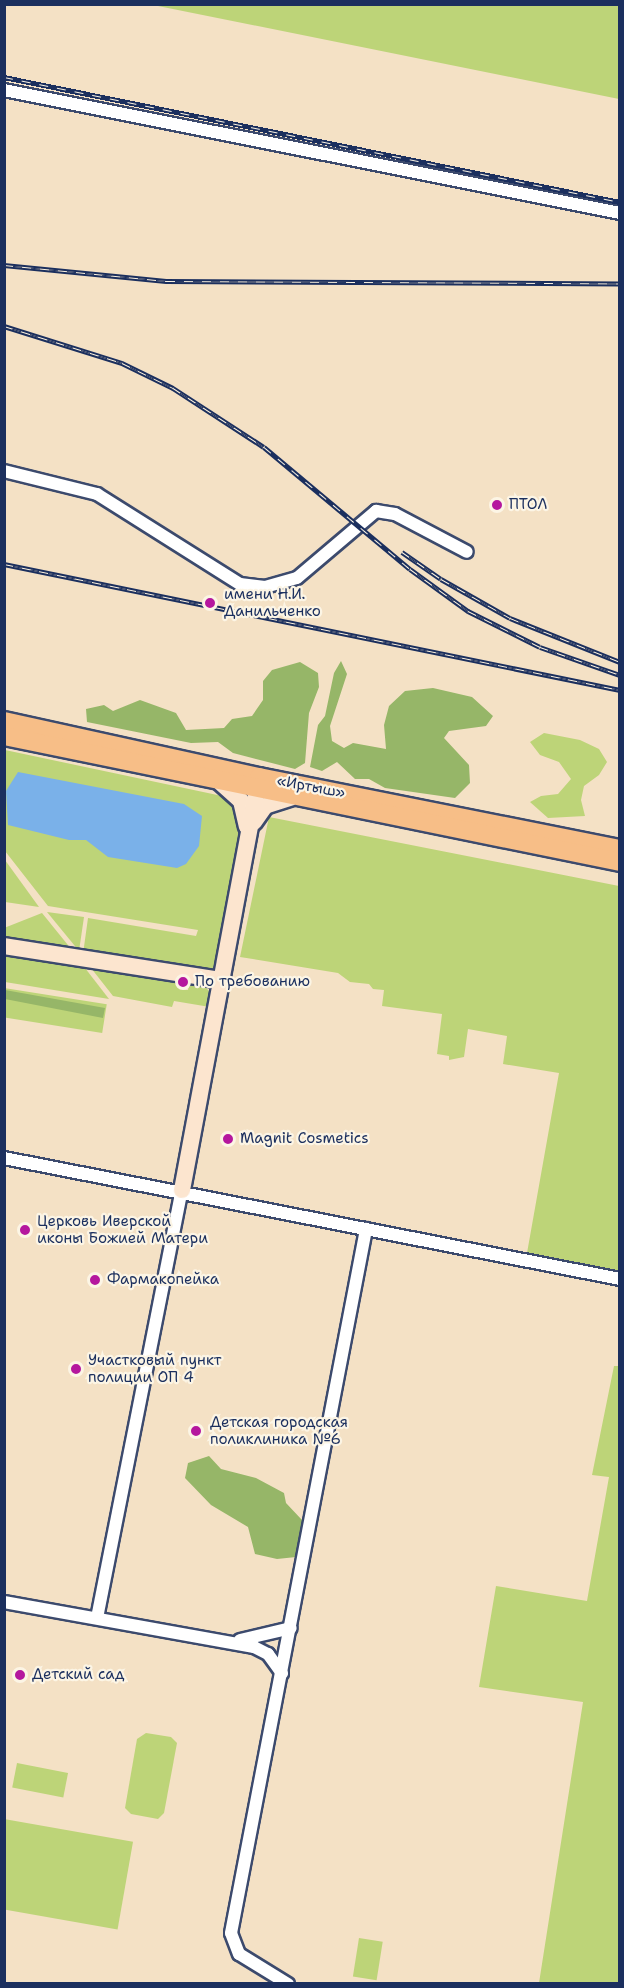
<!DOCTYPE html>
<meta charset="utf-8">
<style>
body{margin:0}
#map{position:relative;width:624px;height:1988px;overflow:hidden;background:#f4e1c5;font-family:"Shantell Sans",sans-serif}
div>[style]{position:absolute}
.green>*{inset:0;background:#bdd478;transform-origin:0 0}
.forest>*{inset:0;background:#96b668}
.water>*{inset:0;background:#7ab1e9}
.roads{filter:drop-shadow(2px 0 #3c4a6d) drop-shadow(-2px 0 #3c4a6d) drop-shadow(0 2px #3c4a6d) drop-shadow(0 -2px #3c4a6d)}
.street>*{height:12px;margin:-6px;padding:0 6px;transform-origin:6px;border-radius:6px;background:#fff}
.secondary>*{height:16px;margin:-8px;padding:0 8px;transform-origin:8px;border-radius:8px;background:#fce5cf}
.primary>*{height:18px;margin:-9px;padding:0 9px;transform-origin:9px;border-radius:9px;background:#f7be87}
.rail>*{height:5px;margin-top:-2.5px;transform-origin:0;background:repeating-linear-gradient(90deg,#fcf5e5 0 9px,#1b2f5e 0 18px);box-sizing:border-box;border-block:2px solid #1b2f5e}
.dots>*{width:16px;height:16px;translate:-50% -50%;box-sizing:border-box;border:3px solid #fcf5e5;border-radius:50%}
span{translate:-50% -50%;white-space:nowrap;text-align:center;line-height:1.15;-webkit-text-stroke:4.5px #fcf5e5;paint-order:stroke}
.poi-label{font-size:15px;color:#1b2f5e}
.left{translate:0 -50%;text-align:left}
.street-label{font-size:15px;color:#1b2f5e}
.frame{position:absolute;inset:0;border:6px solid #1b2f5e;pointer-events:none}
</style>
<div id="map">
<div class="green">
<div style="clip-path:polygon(153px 5px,619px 5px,619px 99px)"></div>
<div style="clip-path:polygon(544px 733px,580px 740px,599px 749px,607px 762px,599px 775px,584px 786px,581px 800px,585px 816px,548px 818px,530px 802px,541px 796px,558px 794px,571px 779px,559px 762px,540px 755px,530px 742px)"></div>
<div style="clip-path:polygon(5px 750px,222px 796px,232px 802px,241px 827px,217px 967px,206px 972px,168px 963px,83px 954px,88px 918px,196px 936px,198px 930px,48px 906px,5px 851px)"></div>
<div style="clip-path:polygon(269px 817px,619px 886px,619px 1275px,527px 1253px,559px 1073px,503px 1064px,507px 1036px,468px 1029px,464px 1057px,449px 1060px,449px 1056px,437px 1054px,442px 1014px,382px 1006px,384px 990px,373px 989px,369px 984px,350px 982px,338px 973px,240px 957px)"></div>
<div style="clip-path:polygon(5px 860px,39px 907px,5px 902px)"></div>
<div style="clip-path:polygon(47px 912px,84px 917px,79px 951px)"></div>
<div style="clip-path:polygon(42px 913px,76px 955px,5px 944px,4px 928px)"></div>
<div style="clip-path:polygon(5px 955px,85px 968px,109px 999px,5px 982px)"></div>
<div style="clip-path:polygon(91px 968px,178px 981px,183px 990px,188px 990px,189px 985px,204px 985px,212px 995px,210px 1007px,174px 1001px,172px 1007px,113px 996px)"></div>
<div style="left:4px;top:988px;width:104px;height:29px;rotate:9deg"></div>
<div style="clip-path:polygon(614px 1366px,620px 1366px,619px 1983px,539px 1983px,583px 1702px,479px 1687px,496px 1586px,587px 1601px,609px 1477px,592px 1475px)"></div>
<div style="clip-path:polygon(146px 1733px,171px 1737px,177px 1743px,164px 1813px,158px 1819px,131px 1814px,125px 1808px,137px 1739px)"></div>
<div style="left:17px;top:1763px;width:52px;height:25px;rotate:11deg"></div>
<div style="left:4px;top:1819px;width:131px;height:89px;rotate:10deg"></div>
<div style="left:359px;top:1938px;width:24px;height:39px;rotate:9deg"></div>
</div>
<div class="forest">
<div style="clip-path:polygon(341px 661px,347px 674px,330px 726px,332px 741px,344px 748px,353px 743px,386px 749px,384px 725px,389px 706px,405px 691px,433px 688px,472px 697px,493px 716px,486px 726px,449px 731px,444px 738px,469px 765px,470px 783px,455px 798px,385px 788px,369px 779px,355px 779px,337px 762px,322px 771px,310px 767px,318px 725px,325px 716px,334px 673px)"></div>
<div style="clip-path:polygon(300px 662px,318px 673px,319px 687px,309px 713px,305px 763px,295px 769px,233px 753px,218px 742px,191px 743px,87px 722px,86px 709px,104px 705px,113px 711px,140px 700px,176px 713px,186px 730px,224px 728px,232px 719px,252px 716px,263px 700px,263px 681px,272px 670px)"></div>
<div style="clip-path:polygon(5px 990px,105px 1008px,103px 1018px,5px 999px)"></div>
<div style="clip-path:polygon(209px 1456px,221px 1469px,256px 1478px,284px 1493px,286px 1503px,302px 1520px,302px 1552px,296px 1557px,277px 1559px,255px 1554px,248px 1527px,211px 1505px,185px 1478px,188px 1463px)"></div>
</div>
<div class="water">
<div style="clip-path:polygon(18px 772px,184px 804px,202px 816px,199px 846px,186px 864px,177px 868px,108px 857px,86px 840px,69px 840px,8px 825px,6px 791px)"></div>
</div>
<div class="roads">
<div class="street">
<div style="left:4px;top:90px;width:628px;rotate:11.29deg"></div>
<div style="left:4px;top:471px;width:96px;rotate:13.9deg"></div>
<div style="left:97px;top:494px;width:169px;rotate:32.2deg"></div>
<div style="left:240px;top:584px;width:25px;rotate:7deg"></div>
<div style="left:265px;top:587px;width:33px;rotate:-16deg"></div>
<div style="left:297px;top:578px;width:104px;rotate:-40.3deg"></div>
<div style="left:376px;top:511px;width:19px;rotate:9deg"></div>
<div style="left:395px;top:514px;width:81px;rotate:27.8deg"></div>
<div style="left:4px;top:1158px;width:628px;rotate:11.11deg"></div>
<div style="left:4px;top:1602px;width:254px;rotate:10.2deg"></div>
<div style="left:254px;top:1647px;width:16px;rotate:27deg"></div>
<div style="left:268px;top:1654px;width:24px;rotate:54deg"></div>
<div style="left:97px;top:1618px;width:436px;rotate:-78.8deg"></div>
<div style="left:240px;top:1640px;width:52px;rotate:-13.2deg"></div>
<div style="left:288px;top:1984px;width:57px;rotate:-148.5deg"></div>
<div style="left:239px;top:1954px;width:22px;rotate:-111deg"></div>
<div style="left:231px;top:1933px;width:717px;rotate:-79.14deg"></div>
</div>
<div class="secondary">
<div style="left:221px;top:783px;width:27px;rotate:42deg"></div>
<div style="left:241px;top:801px;width:26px;rotate:77deg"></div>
<div style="left:254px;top:822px;width:19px;rotate:-55deg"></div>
<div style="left:265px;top:806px;width:28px;rotate:-18deg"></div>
<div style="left:4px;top:946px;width:219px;rotate:8.9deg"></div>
<div style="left:182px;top:1190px;width:420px;rotate:-79.4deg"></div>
</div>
<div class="primary">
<div style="left:4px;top:721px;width:261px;rotate:12.4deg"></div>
<div style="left:259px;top:777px;width:368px;rotate:11.3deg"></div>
<div style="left:4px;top:736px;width:629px;rotate:11.56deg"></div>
</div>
</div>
<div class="rail">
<div style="left:4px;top:77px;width:629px;rotate:11.47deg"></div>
<div style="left:4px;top:265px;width:163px;rotate:5.6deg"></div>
<div style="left:166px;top:281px;width:454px;rotate:0.3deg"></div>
<div style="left:4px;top:326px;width:124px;rotate:17.4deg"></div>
<div style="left:122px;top:363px;width:57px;rotate:26.1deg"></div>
<div style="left:173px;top:388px;width:108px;rotate:33deg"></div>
<div style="left:264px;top:447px;width:190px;rotate:39.9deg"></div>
<div style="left:410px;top:569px;width:72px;rotate:35.9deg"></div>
<div style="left:468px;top:611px;width:80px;rotate:26.6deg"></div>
<div style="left:540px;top:647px;width:85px;rotate:19.3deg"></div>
<div style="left:402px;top:552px;width:47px;rotate:34.7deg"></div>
<div style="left:441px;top:579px;width:79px;rotate:29.5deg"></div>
<div style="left:510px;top:618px;width:118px;rotate:21.8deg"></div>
<div style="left:4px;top:564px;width:629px;rotate:11.56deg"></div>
</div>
<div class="dots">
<div style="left:497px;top:505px;background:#b5179e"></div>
<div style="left:210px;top:603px;background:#b5179e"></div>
<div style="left:183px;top:982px;background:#b5179e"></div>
<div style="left:228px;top:1139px;background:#b5179e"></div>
<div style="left:25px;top:1230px;background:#b5179e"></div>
<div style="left:95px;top:1280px;background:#b5179e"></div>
<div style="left:76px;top:1369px;background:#b5179e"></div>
<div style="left:196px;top:1431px;background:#b5179e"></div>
<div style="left:20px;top:1675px;background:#b5179e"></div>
</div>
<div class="poi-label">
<span class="left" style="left:509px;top:505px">ПТОЛ</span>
<span class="left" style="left:224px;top:603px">имени Н.И.<br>Данильченко</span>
<span class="left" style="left:195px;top:982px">По требованию</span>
<span class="left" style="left:240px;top:1139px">Magnit Cosmetics</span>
<span class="left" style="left:37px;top:1230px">Церковь Иверской<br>иконы Божией Матери</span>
<span class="left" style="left:107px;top:1280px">Фармакопейка</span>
<span class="left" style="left:88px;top:1369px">Участковый пункт<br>полиции ОП 4</span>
<span class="left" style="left:210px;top:1431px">Детская городская<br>поликлиника №6</span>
<span class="left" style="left:32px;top:1675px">Детский сад</span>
</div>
<div class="street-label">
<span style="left:311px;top:787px;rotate:11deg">«Иртыш»</span>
</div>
<div class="frame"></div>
</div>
